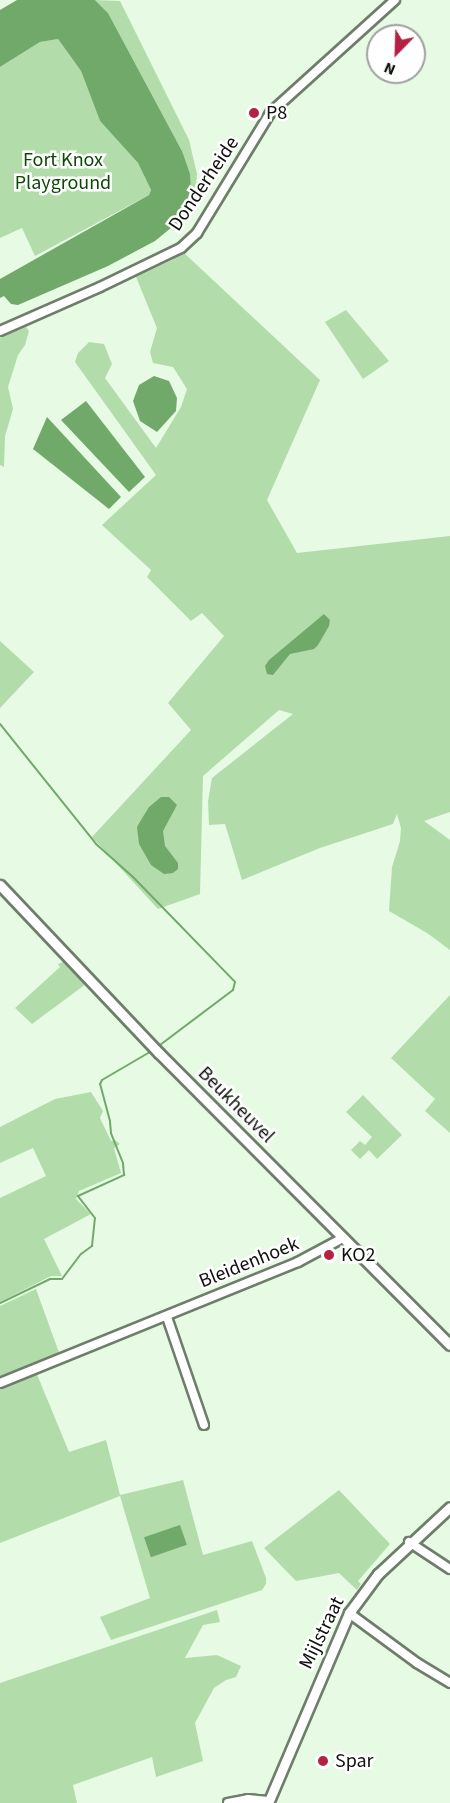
<!DOCTYPE html>
<style>
body{margin:0}
#map{position:relative;width:450px;height:1803px;overflow:hidden;background:#e7fae4;font-family:"Source Sans 3",sans-serif}
div>[style]{position:absolute}
.green>*{inset:0;background:#b2ddab}
.water>*{inset:0;background:#71a96a;transform-origin:0 0}
.stream>*{height:2px;margin:-1px;padding:0 1px;transform-origin:1px;border-radius:1px;background:#71a96a}
.roads{filter:drop-shadow(2px 0 #6e7e6b) drop-shadow(-2px 0 #6e7e6b) drop-shadow(0 2px #6e7e6b) drop-shadow(0 -2px #6e7e6b)}
.minor>*{height:8px;margin:-4px;padding:0 4px;transform-origin:4px;border-radius:4px;background:#fff}
.tertiary>*{height:9px;margin:-4.5px;padding:0 4.5px;transform-origin:4.5px;border-radius:4.5px;background:#fff}
.dots>*{width:16px;height:16px;translate:-50% -50%;box-sizing:border-box;border:3px solid #fff;border-radius:50%}
span{translate:-50% -50%;white-space:nowrap;text-align:center;line-height:1.15;-webkit-text-stroke:5px #fff;paint-order:stroke}
.poi-label{font-size:20px;color:#0d130c}
.left{translate:0 -50%;text-align:left}
.park-label{font-size:20px;color:#0d4705}
.street-label{font-size:20px;color:#0d130c}
.north{position:absolute;left:366px;top:24px;width:60px;height:60px;box-sizing:border-box;background:#fff;border:2px solid #9ea19e;border-radius:50%;rotate:203deg;font-size:16px;font-weight:700;line-height:24px;text-align:center;color:#0d130c}
.north::after{content:'';display:block;margin:auto;width:21px;height:27px;background:#b42142;clip-path:polygon(50% 0,100% 100%,50% 72%,0 100%)}
</style>
<div id="map">
<div class="green">
<div style="clip-path:polygon(95px 0,120px 1px,189px 140px,197px 174px,195px 198px,180px 228px,174px 225px,187px 204px,191px 191px,182px 151px,108px 13px)"></div>
<div style="clip-path:polygon(58px 39px,81px 71px,100px 121px,138px 163px,151px 190px,149px 195px,35px 256px,22px 228px,0 238px,0 67px,40px 42px)"></div>
<div style="clip-path:polygon(183px 252px,320px 380px,267px 500px,297px 553px,450px 536px,450px 812px,424px 821px,450px 840px,450px 950px,427px 933px,389px 911px,392px 867px,400px 841px,401px 828px,397px 814px,393px 824px,320px 848px,242px 880px,225px 824px,209px 825px,208px 801px,212px 778px,293px 714px,279px 710px,203px 776px,200px 894px,158px 909px,92px 837px,191px 730px,168px 703px,224px 636px,202px 613px,191px 621px,147px 577px,151px 570px,102px 525px,156px 475px,75px 362px,78px 353px,89px 342px,104px 344px,112px 364px,105px 378px,156px 448px,181px 407px,187px 389px,173px 367px,153px 363px,150px 352px,157px 328px,136px 277px,172px 260px)"></div>
<div style="clip-path:polygon(346px 310px,389px 361px,363px 379px,325px 322px)"></div>
<div style="clip-path:polygon(26px 327px,29px 331px,25px 345px,18px 355px,8px 387px,13px 409px,5px 436px,4px 467px,0 465px,0 338px)"></div>
<div style="clip-path:polygon(0 641px,34px 672px,0 708px)"></div>
<div style="clip-path:polygon(65px 961px,86px 984px,32px 1024px,15px 1008px,60px 967px,58px 964px)"></div>
<div style="clip-path:polygon(450px 995px,450px 1133px,425px 1111px,435px 1099px,391px 1058px)"></div>
<div style="clip-path:polygon(91px 1092px,103px 1111px,100px 1118px,111px 1141px,115px 1140px,120px 1144px,114px 1148px,121px 1173px,79px 1191px,76px 1199px,91px 1214px,44px 1239px,62px 1276px,51px 1276px,0 1302px,0 1198px,46px 1176px,33px 1148px,0 1163px,0 1127px,55px 1099px)"></div>
<div style="clip-path:polygon(363px 1095px,402px 1135px,377px 1159px,369px 1150px,360px 1159px,351px 1150px,360px 1141px,365px 1145px,372px 1137px,346px 1112px)"></div>
<div style="clip-path:polygon(36px 1289px,61px 1358px,0 1381px,0 1306px)"></div>
<div style="clip-path:polygon(36px 1372px,69px 1452px,106px 1440px,120px 1495px,183px 1480px,203px 1555px,252px 1541px,266px 1578px,266px 1584px,262px 1590px,111px 1640px,100px 1617px,150px 1598px,120px 1496px,0 1543px,0 1387px)"></div>
<div style="clip-path:polygon(339px 1490px,390px 1544px,358px 1581px,361px 1584px,357px 1590px,339px 1573px,296px 1581px,264px 1548px)"></div>
<div style="clip-path:polygon(217px 1610px,220px 1622px,203px 1625px,185px 1658px,217px 1655px,241px 1666px,236px 1677px,226px 1680px,214px 1688px,195px 1723px,203px 1761px,156px 1777px,152px 1757px,73px 1785px,77px 1803px,0 1803px,0 1683px)"></div>
</div>
<div class="water">
<div style="clip-path:polygon(17px 0,95px 0,108px 13px,182px 151px,190px 174px,191px 191px,177px 223px,155px 241px,108px 266px,18px 305px,11px 304px,4px 296px,0 298px,0 279px,149px 195px,151px 190px,138px 163px,100px 121px,81px 71px,58px 39px,40px 42px,0 67px,0 10px)"></div>
<div style="clip-path:polygon(154px 376px,169px 381px,177px 398px,176px 411px,157px 432px,140px 421px,133px 401px,139px 385px)"></div>
<div style="clip-path:polygon(86px 401px,145px 477px,129px 492px,61px 420px)"></div>
<div style="clip-path:polygon(47px 417px,121px 497px,109px 509px,33px 449px)"></div>
<div style="clip-path:polygon(324px 614px,330px 620px,329px 626px,318px 645px,314px 649px,290px 654px,273px 675px,267px 674px,265px 666px,269px 660px)"></div>
<div style="clip-path:polygon(161px 797px,169px 797px,177px 805px,163px 831px,165px 846px,178px 863px,178px 869px,173px 873px,164px 874px,151px 865px,139px 844px,137px 827px,141px 820px,149px 807px)"></div>
<div style="left:180px;top:1525px;width:21px;height:38px;rotate:71deg"></div>
</div>
<div class="stream">
<div style="left:0;top:724px;width:154px;rotate:51.3deg"></div>
<div style="left:96px;top:844px;width:50px;rotate:41.7deg"></div>
<div style="left:133px;top:877px;width:146px;rotate:45.8deg"></div>
<div style="left:235px;top:982px;width:8px;rotate:104deg"></div>
<div style="left:233px;top:990px;width:91px;rotate:143deg"></div>
<div style="left:0;top:1303px;width:55px;rotate:-25.6deg"></div>
<div style="left:50px;top:1279px;width:12px"></div>
<div style="left:62px;top:1279px;width:31px;rotate:-53deg"></div>
<div style="left:81px;top:1254px;width:14px;rotate:-36deg"></div>
<div style="left:92px;top:1246px;width:28px;rotate:-84deg"></div>
<div style="left:95px;top:1218px;width:28px;rotate:-128deg"></div>
<div style="left:78px;top:1196px;width:51px;rotate:-24.5deg"></div>
<div style="left:124px;top:1175px;width:12px;rotate:-95deg"></div>
<div style="left:123px;top:1163px;width:32px;rotate:-112deg"></div>
<div style="left:111px;top:1133px;width:12px;rotate:-95deg"></div>
<div style="left:110px;top:1121px;width:38px;rotate:-105deg"></div>
<div style="left:100px;top:1084px;width:4px;rotate:-63deg"></div>
<div style="left:102px;top:1080px;width:56px;rotate:-30.3deg"></div>
</div>
<div class="roads">
<div class="minor">
<div style="left:0;top:331px;width:109px;rotate:-23.7deg"></div>
<div style="left:100px;top:287px;width:90px;rotate:-25.7deg"></div>
<div style="left:181px;top:248px;width:22px;rotate:-43deg"></div>
<div style="left:197px;top:233px;width:142px;rotate:-58.6deg"></div>
<div style="left:271px;top:112px;width:167px;rotate:-42.1deg"></div>
<div style="left:167px;top:1317px;width:114px;rotate:71.1deg"></div>
<div style="left:0;top:1383px;width:322px;rotate:-22.1deg"></div>
<div style="left:298px;top:1262px;width:51px;rotate:-28.1deg"></div>
<div style="left:409px;top:1542px;width:49px;rotate:33.4deg"></div>
<div style="left:349px;top:1613px;width:84px;rotate:36.3deg"></div>
<div style="left:417px;top:1663px;width:39px;rotate:31deg"></div>
<div style="left:228px;top:1803px;width:20px;rotate:-11deg"></div>
<div style="left:248px;top:1799px;width:20px;rotate:6deg"></div>
</div>
<div class="tertiary">
<div style="left:0;top:885px;width:231px;rotate:46.6deg"></div>
<div style="left:159px;top:1053px;width:412px;rotate:45.1deg"></div>
<div style="left:268px;top:1803px;width:207px;rotate:-66.9deg"></div>
<div style="left:349px;top:1613px;width:49px;rotate:-53.4deg"></div>
<div style="left:378px;top:1574px;width:98px;rotate:-42.9deg"></div>
</div>
</div>
<div class="dots">
<div style="left:254px;top:113px;background:#b42142"></div>
<div style="left:329px;top:1255px;background:#b42142"></div>
<div style="left:323px;top:1761px;background:#b42142"></div>
</div>
<div class="poi-label">
<span class="left" style="left:266px;top:113px">P8</span>
<span class="left" style="left:341px;top:1255px">KO2</span>
<span class="left" style="left:335px;top:1761px">Spar</span>
</div>
<div class="park-label">
<span style="left:63px;top:172px">Fort Knox<br>Playground</span>
</div>
<div class="street-label">
<span style="left:204px;top:184px;rotate:-56deg">Donderheide</span>
<span style="left:236px;top:1105px;rotate:45deg">Beukheuvel</span>
<span style="left:249px;top:1263px;rotate:-22deg">Bleidenhoek</span>
<span style="left:322px;top:1633px;rotate:-64deg">Mijlstraat</span>
</div>
<div class="north">N</div>
</div>
